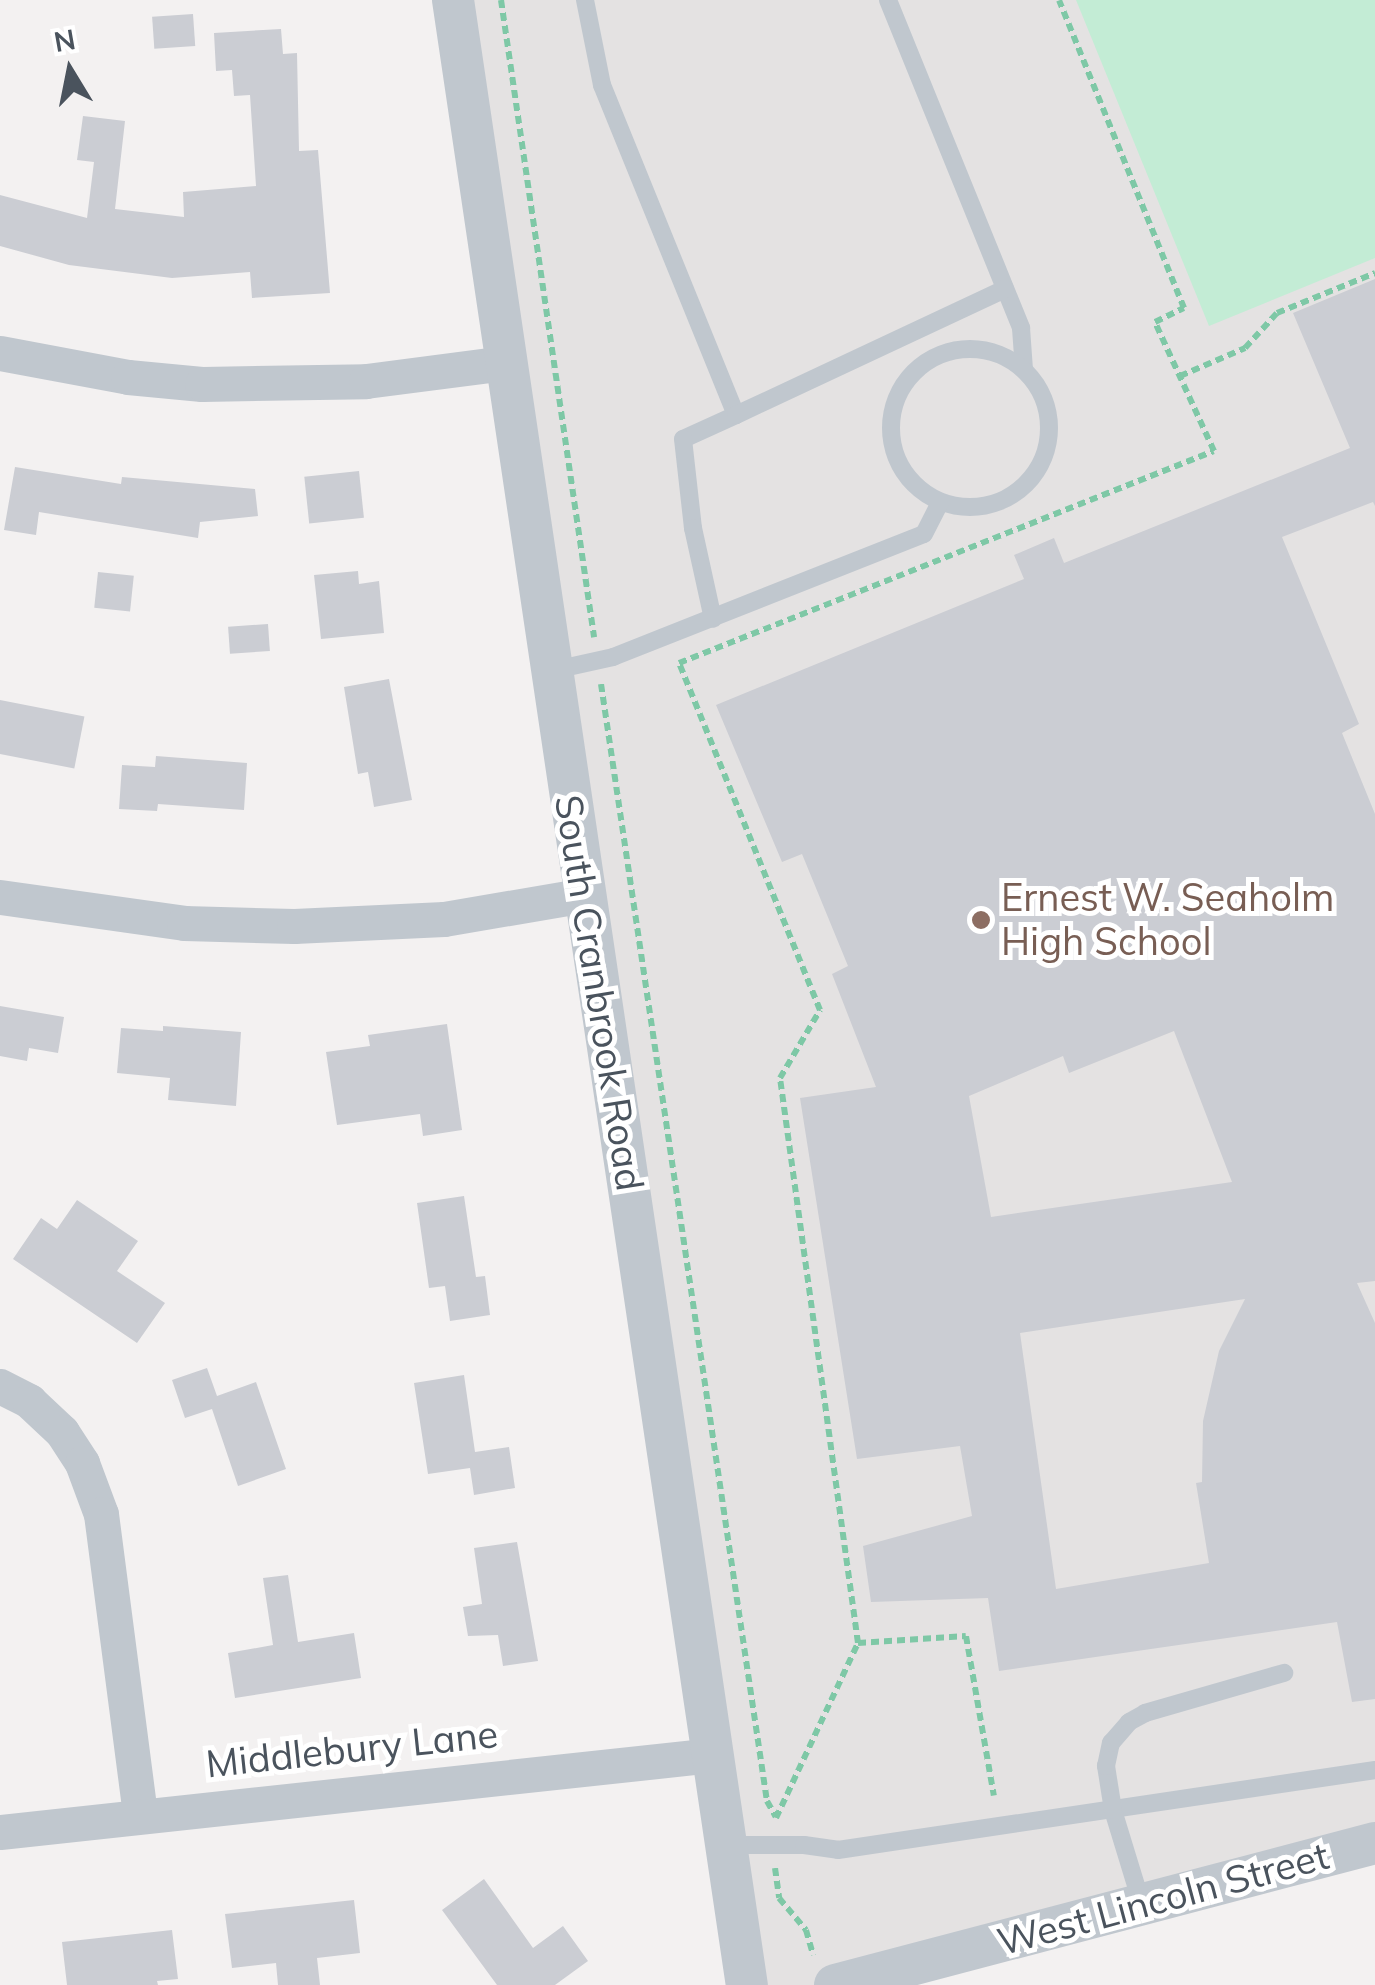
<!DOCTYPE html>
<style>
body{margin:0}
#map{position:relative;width:1375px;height:1985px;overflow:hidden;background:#f3f1f1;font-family:Mulish,sans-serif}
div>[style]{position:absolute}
.education>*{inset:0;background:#e4e2e2}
.green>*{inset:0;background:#c3ecd5}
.building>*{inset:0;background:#cbcdd3;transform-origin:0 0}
.path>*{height:6px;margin-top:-3px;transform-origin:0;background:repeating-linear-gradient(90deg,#7ec8a6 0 8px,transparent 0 13px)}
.service>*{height:18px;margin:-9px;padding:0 9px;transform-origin:9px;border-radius:9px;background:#c0c7ce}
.service>.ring{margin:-9px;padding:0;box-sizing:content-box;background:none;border:18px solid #c0c7ce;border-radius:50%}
.minor>*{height:35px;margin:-17.5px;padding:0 17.5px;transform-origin:17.5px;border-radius:17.5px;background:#c0c7ce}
.tertiary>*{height:42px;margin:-21px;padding:0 21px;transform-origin:21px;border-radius:21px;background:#c0c7ce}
.dots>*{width:28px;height:28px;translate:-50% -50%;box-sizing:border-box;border:5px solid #fff;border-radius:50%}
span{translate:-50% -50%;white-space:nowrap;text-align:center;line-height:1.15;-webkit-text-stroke:10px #fff;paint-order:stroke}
.education-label{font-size:38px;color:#785e54}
.left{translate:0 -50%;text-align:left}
.street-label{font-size:38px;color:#4a535d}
.north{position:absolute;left:20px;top:20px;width:100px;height:100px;-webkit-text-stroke:8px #fff;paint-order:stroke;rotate:350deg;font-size:28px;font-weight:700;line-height:40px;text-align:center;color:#4a535d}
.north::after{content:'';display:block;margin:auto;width:35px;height:45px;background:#4a535d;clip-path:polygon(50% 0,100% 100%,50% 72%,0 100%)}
</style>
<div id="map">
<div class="education">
<div style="clip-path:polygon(450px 0,1375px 0,1375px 1840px,824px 1985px,746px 1985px)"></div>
</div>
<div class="green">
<div style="clip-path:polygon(1076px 0,1375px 0,1375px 258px,1209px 326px)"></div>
</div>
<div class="building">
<div style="left:193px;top:14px;width:32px;height:41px;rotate:86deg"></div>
<div style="clip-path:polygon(281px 29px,283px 54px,297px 53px,299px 151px,318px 150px,330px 293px,252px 298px,250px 272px,172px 278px,69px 265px,0 246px,0 195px,87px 218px,94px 162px,77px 160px,83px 116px,125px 121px,115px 209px,184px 217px,183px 192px,256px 186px,250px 95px,234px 96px,232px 70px,216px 71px,214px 33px)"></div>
<div style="clip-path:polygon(evenodd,1375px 279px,1375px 506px,1373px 502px,1282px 537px,1359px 724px,1342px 733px,1375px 814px,1375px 1281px,1357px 1283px,1375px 1323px,1375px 1699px,1352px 1702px,1337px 1622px,999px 1671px,988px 1598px,871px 1602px,863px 1546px,972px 1516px,960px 1446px,857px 1459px,800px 1098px,876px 1087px,832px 974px,848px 966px,802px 854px,782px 862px,716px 705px,1024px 579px,1014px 555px,1054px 538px,1064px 563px,1350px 448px,1293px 313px,1375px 279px,1174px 1031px,1232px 1182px,991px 1217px,969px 1096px,1063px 1056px,1069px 1073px,1174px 1031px,1375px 279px,1245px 1299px,1219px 1351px,1203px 1421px,1202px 1482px,1196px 1483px,1209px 1563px,1056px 1589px,1020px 1333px,1245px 1299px)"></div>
<div style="clip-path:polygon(15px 467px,121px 484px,122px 477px,255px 489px,258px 516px,200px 522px,198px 538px,39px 512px,36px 535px,4px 530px)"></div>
<div style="left:359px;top:471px;width:47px;height:55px;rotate:84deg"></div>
<div style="clip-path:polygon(358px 571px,359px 584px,379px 581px,384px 633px,321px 639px,314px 575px)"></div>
<div style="left:98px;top:572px;width:36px;height:36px;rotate:6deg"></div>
<div style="left:268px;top:624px;width:27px;height:40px;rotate:86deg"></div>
<div style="clip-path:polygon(389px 679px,412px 800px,374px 807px,368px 772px,358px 774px,344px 687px)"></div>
<div style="left:0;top:700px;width:86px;height:53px;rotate:11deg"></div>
<div style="clip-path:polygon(156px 756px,247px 763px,244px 810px,158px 804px,157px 811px,119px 809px,122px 765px,155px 767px)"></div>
<div style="clip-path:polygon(0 1006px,64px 1017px,58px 1053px,29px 1048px,27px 1061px,0 1056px)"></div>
<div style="clip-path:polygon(447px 1024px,462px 1130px,423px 1136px,420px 1114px,337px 1125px,326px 1052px,370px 1046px,368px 1035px)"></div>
<div style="clip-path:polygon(163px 1026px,241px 1032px,236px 1106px,168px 1100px,170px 1078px,117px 1073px,121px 1028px,163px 1031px)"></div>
<div style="clip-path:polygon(464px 1196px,476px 1277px,485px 1276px,490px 1315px,450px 1321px,445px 1286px,429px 1288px,417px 1203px)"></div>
<div style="clip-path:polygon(77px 1200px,138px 1241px,117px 1271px,165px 1303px,137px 1343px,13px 1259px,41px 1218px,57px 1229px)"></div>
<div style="clip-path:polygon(207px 1368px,217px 1396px,256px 1382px,286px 1469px,238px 1486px,212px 1409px,185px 1418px,172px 1380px)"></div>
<div style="clip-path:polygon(464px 1375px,475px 1452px,509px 1447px,515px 1488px,474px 1495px,470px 1468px,428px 1474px,414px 1383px)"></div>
<div style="clip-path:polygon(517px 1542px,538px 1661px,503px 1666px,498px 1635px,468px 1636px,463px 1607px,482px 1604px,474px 1548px)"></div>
<div style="clip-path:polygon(288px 1575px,298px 1642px,354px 1633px,361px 1678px,235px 1698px,228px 1653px,273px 1645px,263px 1578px)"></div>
<div style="clip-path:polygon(484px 1879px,533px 1948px,563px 1926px,588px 1961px,555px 1985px,497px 1985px,442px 1910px)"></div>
<div style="clip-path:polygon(354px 1900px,360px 1953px,317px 1958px,320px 1985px,278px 1985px,276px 1963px,232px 1968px,225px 1914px)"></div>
<div style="clip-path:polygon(172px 1930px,178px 1979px,157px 1981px,158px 1985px,67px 1985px,62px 1942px)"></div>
</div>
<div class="path">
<div style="left:501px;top:0;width:644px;rotate:81.69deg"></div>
<div style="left:1180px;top:376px;width:71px;rotate:-23.3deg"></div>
<div style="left:1245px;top:348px;width:47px;rotate:-47.6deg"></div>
<div style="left:1277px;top:313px;width:106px;rotate:-22.2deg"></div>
<div style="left:601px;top:684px;width:1129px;rotate:81.55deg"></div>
<div style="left:767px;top:1801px;width:18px;rotate:61deg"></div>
<div style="left:858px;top:1643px;width:108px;rotate:-3.7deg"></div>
<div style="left:966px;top:1636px;width:162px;rotate:80.1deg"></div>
<div style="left:776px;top:1818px;width:193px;rotate:-64.9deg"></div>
<div style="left:858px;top:1643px;width:570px;rotate:-97.86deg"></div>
<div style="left:780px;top:1078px;width:79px;rotate:-59.5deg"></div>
<div style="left:820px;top:1010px;width:375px;rotate:-112.1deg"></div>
<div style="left:679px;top:663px;width:575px;rotate:-21.62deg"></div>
<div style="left:1214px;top:451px;width:142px;rotate:-114.6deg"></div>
<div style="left:1155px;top:322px;width:32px;rotate:-26deg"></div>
<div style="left:1184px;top:308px;width:332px;rotate:-112.1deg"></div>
<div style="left:775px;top:1868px;width:30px;rotate:82deg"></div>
<div style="left:779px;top:1898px;width:42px;rotate:49.8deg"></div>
<div style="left:806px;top:1930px;width:26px;rotate:74deg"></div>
</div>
<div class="service">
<div style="left:585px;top:0;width:87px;rotate:78.7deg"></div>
<div style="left:602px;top:85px;width:356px;rotate:67.9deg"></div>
<div style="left:736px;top:415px;width:58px;rotate:155.6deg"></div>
<div style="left:683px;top:439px;width:90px;rotate:83.6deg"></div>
<div style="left:693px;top:528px;width:93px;rotate:77.6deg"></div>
<div style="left:888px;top:0;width:354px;rotate:67.9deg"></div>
<div style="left:1021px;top:328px;width:42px;rotate:85.9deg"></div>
<div class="ring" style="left:891px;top:349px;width:140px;height:140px"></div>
<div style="left:736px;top:415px;width:297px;rotate:-25.1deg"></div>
<div style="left:550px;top:671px;width:65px;rotate:-12.5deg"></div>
<div style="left:613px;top:657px;width:334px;rotate:-21.6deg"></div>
<div style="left:924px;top:534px;width:36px;rotate:-63deg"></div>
<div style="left:727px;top:1845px;width:77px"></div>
<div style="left:804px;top:1845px;width:34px;rotate:8deg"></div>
<div style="left:838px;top:1850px;width:543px;rotate:-8.47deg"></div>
<div style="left:1142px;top:1905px;width:99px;rotate:-107deg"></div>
<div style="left:1113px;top:1810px;width:45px;rotate:-99deg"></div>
<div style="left:1106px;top:1766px;width:24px;rotate:-78deg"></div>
<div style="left:1111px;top:1743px;width:28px;rotate:-49deg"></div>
<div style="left:1129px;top:1722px;width:18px;rotate:-29deg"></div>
<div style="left:1145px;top:1713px;width:145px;rotate:-16.1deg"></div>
</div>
<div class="minor">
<div style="left:0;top:353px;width:130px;rotate:10.6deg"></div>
<div style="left:128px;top:377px;width:74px;rotate:5.4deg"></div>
<div style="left:202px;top:384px;width:164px;rotate:-1deg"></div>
<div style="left:366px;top:381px;width:139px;rotate:-7.4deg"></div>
<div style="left:0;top:897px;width:186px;rotate:8deg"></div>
<div style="left:184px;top:923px;width:110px;rotate:1.6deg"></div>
<div style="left:294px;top:926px;width:150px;rotate:-2.7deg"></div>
<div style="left:444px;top:919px;width:143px;rotate:-9.7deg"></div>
<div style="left:0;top:1386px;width:33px;rotate:27deg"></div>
<div style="left:29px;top:1401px;width:45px;rotate:43.2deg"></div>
<div style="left:62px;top:1432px;width:37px;rotate:57deg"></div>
<div style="left:82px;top:1463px;width:54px;rotate:69.6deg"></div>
<div style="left:101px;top:1514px;width:304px;rotate:82.6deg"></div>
<div style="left:0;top:1832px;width:718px;rotate:-6.16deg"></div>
</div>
<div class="tertiary">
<div style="left:453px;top:0;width:2007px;rotate:81.58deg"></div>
<div style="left:835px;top:1985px;width:558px;rotate:-14.73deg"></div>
</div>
<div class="dots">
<div style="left:981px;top:920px;background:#8d6e63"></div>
</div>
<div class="education-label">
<span class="left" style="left:1001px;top:920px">Ernest W. Seaholm<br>High School</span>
</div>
<div class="street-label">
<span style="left:599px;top:993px;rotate:81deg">South Cranbrook Road</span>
<span style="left:352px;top:1749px;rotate:-6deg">Middlebury Lane</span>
<span style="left:1163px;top:1899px;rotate:-15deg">West Lincoln Street</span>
</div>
<div class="north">N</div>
</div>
